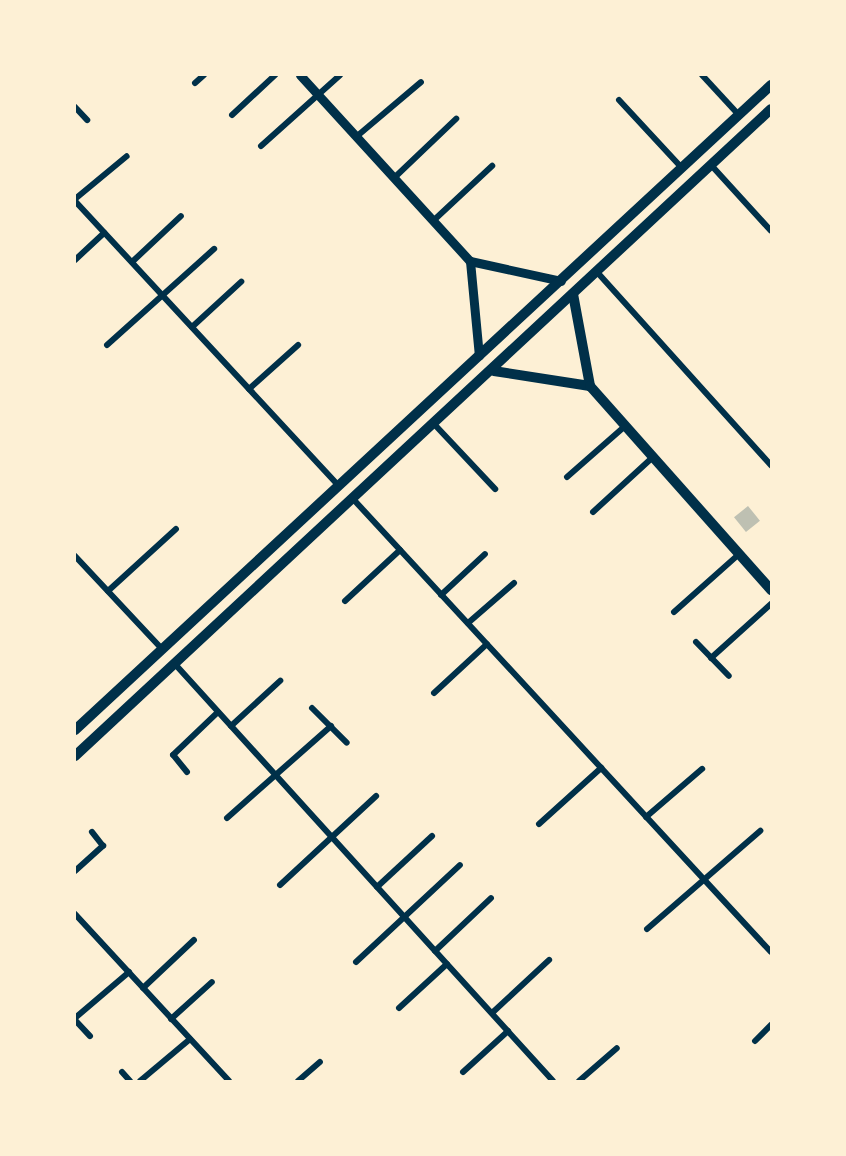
<!DOCTYPE html>
<style>
body{margin:0}
#map{position:relative;width:846px;height:1156px;overflow:hidden;background:#fdf0d5;font-family:"Open Sans",sans-serif}
div>[style]{position:absolute}
.building>*{inset:0;background:#bec0b2;transform-origin:0 0}
.minor>*{height:6px;margin:-3px;padding:0 3px;transform-origin:3px;border-radius:3px;background:#003049}
.tertiary>*{height:9px;margin:-4.5px;padding:0 4.5px;transform-origin:4.5px;border-radius:4.5px;background:#003049}
.secondary>*{height:10px;margin:-5px;padding:0 5px;transform-origin:5px;border-radius:5px;background:#003049}
span{translate:-50% -50%;white-space:nowrap;text-align:center;line-height:1.15;-webkit-text-stroke:4.5px #fdf0d5;paint-order:stroke}
.frame{position:absolute;inset:0;border:76px solid #fdf0d5;pointer-events:none}
</style>
<div id="map">
<div class="building">
<div style="left:748px;top:506px;width:19px;height:18px;rotate:51deg"></div>
</div>
<div class="minor">
<div style="left:702px;top:75px;width:53px;rotate:47.3deg"></div>
<div style="left:195px;top:83px;width:12px;rotate:-42deg"></div>
<div style="left:619px;top:100px;width:93px;rotate:47.2deg"></div>
<div style="left:75px;top:107px;width:18px;rotate:47deg"></div>
<div style="left:232px;top:115px;width:59px;rotate:-42.9deg"></div>
<div style="left:356px;top:137px;width:85px;rotate:-40.2deg"></div>
<div style="left:261px;top:146px;width:106px;rotate:-41.9deg"></div>
<div style="left:711px;top:165px;width:89px;rotate:47.7deg"></div>
<div style="left:394px;top:178px;width:86px;rotate:-43.6deg"></div>
<div style="left:75px;top:199px;width:67px;rotate:-39.6deg"></div>
<div style="left:75px;top:201px;width:387px;rotate:47.2deg"></div>
<div style="left:433px;top:221px;width:81px;rotate:-43deg"></div>
<div style="left:75px;top:260px;width:40px;rotate:-43deg"></div>
<div style="left:132px;top:262px;width:67px;rotate:-43.2deg"></div>
<div style="left:597px;top:272px;width:260px;rotate:48deg"></div>
<div style="left:192px;top:327px;width:67px;rotate:-42.6deg"></div>
<div style="left:107px;top:345px;width:144px;rotate:-41.9deg"></div>
<div style="left:249px;top:389px;width:66px;rotate:-41.9deg"></div>
<div style="left:435px;top:425px;width:88px;rotate:46.8deg"></div>
<div style="left:567px;top:477px;width:77px;rotate:-41.3deg"></div>
<div style="left:354px;top:500px;width:615px;rotate:47.31deg"></div>
<div style="left:593px;top:512px;width:81px;rotate:-42.5deg"></div>
<div style="left:75px;top:556px;width:127px;rotate:46.9deg"></div>
<div style="left:108px;top:591px;width:92px;rotate:-42.4deg"></div>
<div style="left:441px;top:595px;width:60px;rotate:-43deg"></div>
<div style="left:345px;top:601px;width:75px;rotate:-42.8deg"></div>
<div style="left:674px;top:612px;width:87px;rotate:-41.7deg"></div>
<div style="left:468px;top:623px;width:61px;rotate:-41deg"></div>
<div style="left:696px;top:642px;width:47px;rotate:45.9deg"></div>
<div style="left:711px;top:658px;width:81px;rotate:-42deg"></div>
<div style="left:174px;top:663px;width:564px;rotate:47.8deg"></div>
<div style="left:434px;top:693px;width:72px;rotate:-42.8deg"></div>
<div style="left:312px;top:708px;width:49px;rotate:45deg"></div>
<div style="left:231px;top:726px;width:67px;rotate:-42.6deg"></div>
<div style="left:187px;top:772px;width:22px;rotate:-129deg"></div>
<div style="left:173px;top:755px;width:62px;rotate:-43.7deg"></div>
<div style="left:646px;top:817px;width:74px;rotate:-40.6deg"></div>
<div style="left:227px;top:818px;width:139px;rotate:-41.5deg"></div>
<div style="left:539px;top:824px;width:84px;rotate:-42.1deg"></div>
<div style="left:75px;top:871px;width:38px;rotate:-42deg"></div>
<div style="left:103px;top:846px;width:18px;rotate:-128deg"></div>
<div style="left:280px;top:885px;width:131px;rotate:-42.8deg"></div>
<div style="left:377px;top:887px;width:75px;rotate:-42.8deg"></div>
<div style="left:75px;top:914px;width:227px;rotate:47.3deg"></div>
<div style="left:647px;top:929px;width:150px;rotate:-40.9deg"></div>
<div style="left:435px;top:951px;width:77px;rotate:-43.4deg"></div>
<div style="left:356px;top:962px;width:142px;rotate:-43deg"></div>
<div style="left:143px;top:988px;width:70px;rotate:-43.3deg"></div>
<div style="left:399px;top:1008px;width:65px;rotate:-42.5deg"></div>
<div style="left:492px;top:1013px;width:78px;rotate:-42.9deg"></div>
<div style="left:75px;top:1018px;width:71px;rotate:-40.4deg"></div>
<div style="left:171px;top:1019px;width:55px;rotate:-42.1deg"></div>
<div style="left:75px;top:1020px;width:22px;rotate:47deg"></div>
<div style="left:755px;top:1041px;width:23px;rotate:-45deg"></div>
<div style="left:122px;top:1072px;width:12px;rotate:48deg"></div>
<div style="left:463px;top:1072px;width:61px;rotate:-42.3deg"></div>
<div style="left:140px;top:1081px;width:65px;rotate:-40deg"></div>
<div style="left:298px;top:1081px;width:29px;rotate:-41deg"></div>
<div style="left:579px;top:1081px;width:50px;rotate:-41deg"></div>
</div>
<div class="tertiary">
<div style="left:300px;top:75px;width:252px;rotate:47.6deg"></div>
<div style="left:470px;top:261px;width:93px;rotate:12.4deg"></div>
<div style="left:470px;top:261px;width:95px;rotate:84.6deg"></div>
</div>
<div class="secondary">
<div style="left:573px;top:294px;width:94px;rotate:79.5deg"></div>
<div style="left:494px;top:371px;width:97px;rotate:8.9deg"></div>
<div style="left:590px;top:386px;width:273px;rotate:48.4deg"></div>
<div style="left:75px;top:730px;width:949px;rotate:-42.82deg"></div>
<div style="left:75px;top:756px;width:950px;rotate:-42.91deg"></div>
</div>
<div class="frame"></div>
</div>
